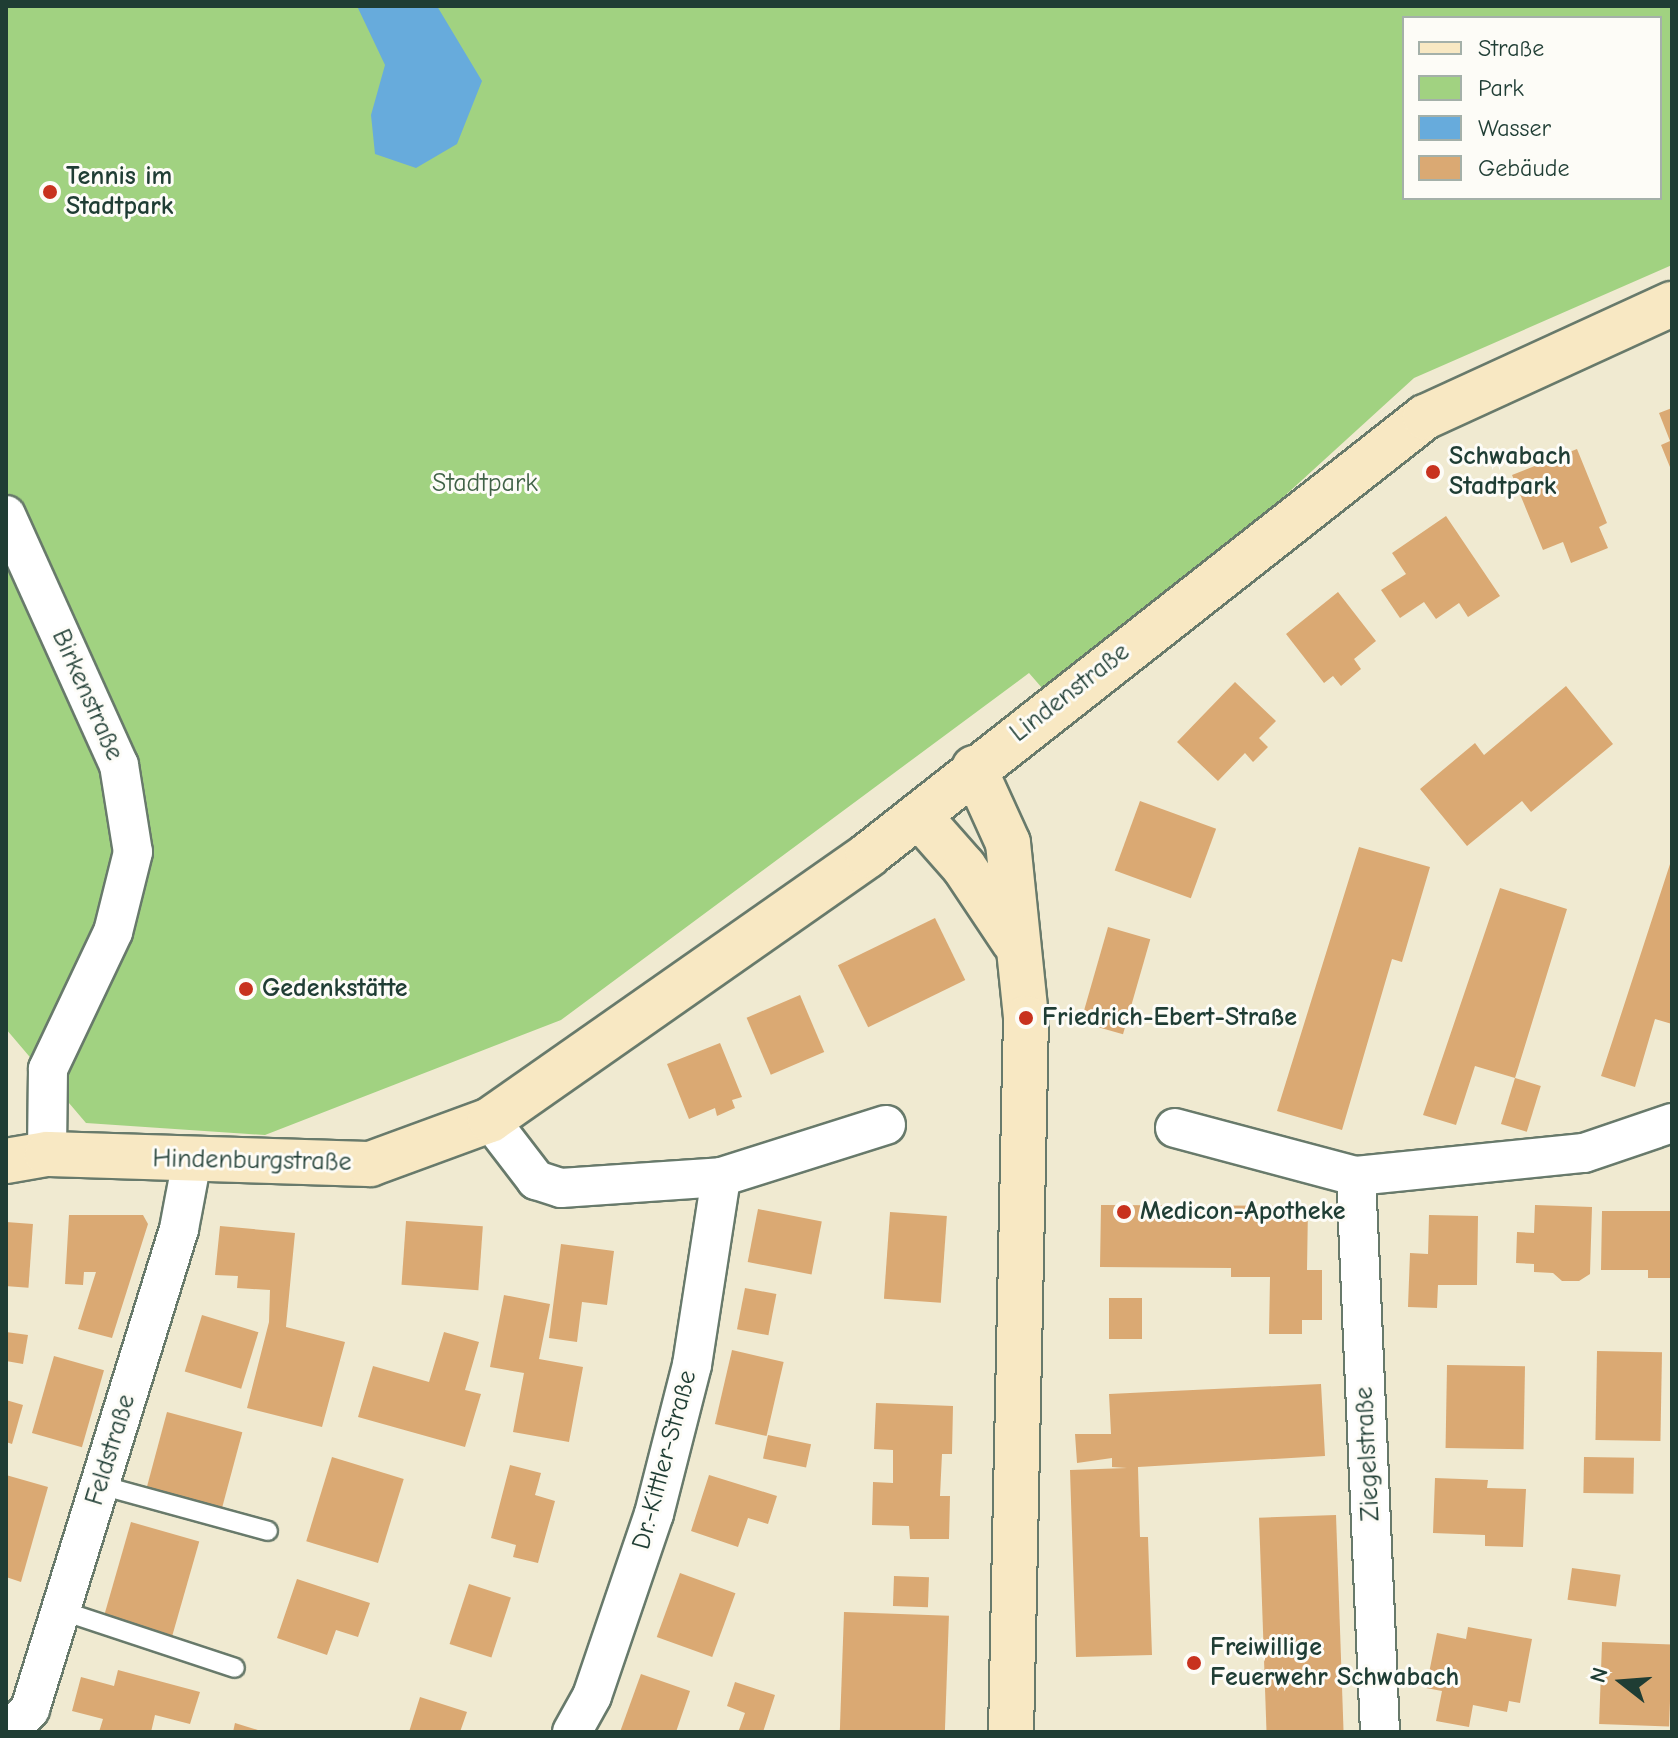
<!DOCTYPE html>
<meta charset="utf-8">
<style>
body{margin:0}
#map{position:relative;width:1678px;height:1738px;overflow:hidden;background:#f0ead1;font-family:"Comic Neue",sans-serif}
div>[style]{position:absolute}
.green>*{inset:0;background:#a1d281}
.water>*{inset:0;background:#67abdc}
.building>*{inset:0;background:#daa973;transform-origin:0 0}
.roads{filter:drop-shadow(2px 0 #687a6b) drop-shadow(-2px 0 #687a6b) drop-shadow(0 2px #687a6b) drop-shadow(0 -2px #687a6b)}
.lane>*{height:18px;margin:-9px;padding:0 9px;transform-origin:9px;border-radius:9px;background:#fff}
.street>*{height:38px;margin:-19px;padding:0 19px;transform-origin:19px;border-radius:19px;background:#fff}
.secondary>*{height:44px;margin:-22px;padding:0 22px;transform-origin:22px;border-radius:22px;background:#f8e8c3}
.dots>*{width:22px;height:22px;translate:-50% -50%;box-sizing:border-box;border:4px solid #fdfcf7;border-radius:50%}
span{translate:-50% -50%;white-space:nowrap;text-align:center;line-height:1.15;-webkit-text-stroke:6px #fdfcf7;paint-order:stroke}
.poi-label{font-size:26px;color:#1f3d34;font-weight:700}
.left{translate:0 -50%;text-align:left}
.park-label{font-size:26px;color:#406247}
.street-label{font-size:26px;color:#1f3d34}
.frame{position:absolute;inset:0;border:8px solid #1f3d34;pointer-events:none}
.legend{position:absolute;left:1402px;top:16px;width:260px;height:184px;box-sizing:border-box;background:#fdfcf7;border:2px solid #a4b0a9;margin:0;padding:10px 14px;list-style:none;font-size:24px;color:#1f3d34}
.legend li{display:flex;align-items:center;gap:16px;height:40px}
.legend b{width:40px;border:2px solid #a4b0a9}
.north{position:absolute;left:1582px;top:1642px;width:80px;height:80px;-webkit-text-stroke:6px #fdfcf7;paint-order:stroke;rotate:287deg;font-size:22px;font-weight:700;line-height:32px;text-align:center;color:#1f3d34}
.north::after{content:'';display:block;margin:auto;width:28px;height:36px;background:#1f3d34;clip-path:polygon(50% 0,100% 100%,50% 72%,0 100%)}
</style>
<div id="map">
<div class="green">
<div style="clip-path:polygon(evenodd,6px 6px,1670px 6px,1672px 265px,1414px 378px,1056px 704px,1029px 673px,561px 1020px,265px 1135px,86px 1123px,6px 1029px,6px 6px,1404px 18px,1660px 18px,1660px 198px,1404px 198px,1404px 18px)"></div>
</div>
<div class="water">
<div style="clip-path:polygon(357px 6px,437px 6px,482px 81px,457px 144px,416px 168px,375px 154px,371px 115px,385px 65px)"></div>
</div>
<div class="building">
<div style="clip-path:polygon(1672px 408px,1672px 472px,1661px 445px,1670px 441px,1659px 413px)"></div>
<div style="clip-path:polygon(1577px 449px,1607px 523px,1599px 527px,1608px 548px,1571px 563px,1563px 542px,1543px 550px,1512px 475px)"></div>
<div style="clip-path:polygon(1446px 516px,1500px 596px,1468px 617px,1459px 603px,1436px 619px,1424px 602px,1400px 618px,1381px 590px,1406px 574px,1392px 553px)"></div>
<div style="clip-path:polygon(1338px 592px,1376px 641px,1354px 659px,1361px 669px,1341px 686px,1333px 676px,1324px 683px,1286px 634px)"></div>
<div style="clip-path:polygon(1235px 682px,1276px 721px,1259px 738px,1268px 747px,1253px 762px,1245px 753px,1218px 781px,1177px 742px)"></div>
<div style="clip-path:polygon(1566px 686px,1613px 744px,1531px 812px,1522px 801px,1467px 846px,1420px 789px,1475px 743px,1484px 755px)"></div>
<div style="left:1140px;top:801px;width:81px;height:74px;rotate:20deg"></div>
<div style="clip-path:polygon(1359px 847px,1430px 867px,1402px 962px,1392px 959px,1342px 1130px,1277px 1111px)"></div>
<div style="clip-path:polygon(1671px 861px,1672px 1024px,1655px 1019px,1635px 1087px,1601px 1076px)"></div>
<div style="clip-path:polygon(1500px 888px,1567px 909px,1515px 1078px,1475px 1066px,1456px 1125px,1423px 1115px)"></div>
<div style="left:935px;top:918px;width:69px;height:108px;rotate:64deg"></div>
<div style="left:1108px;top:927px;width:44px;height:99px;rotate:16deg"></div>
<div style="left:800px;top:995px;width:62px;height:58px;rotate:67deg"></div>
<div style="clip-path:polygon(720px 1043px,742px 1097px,732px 1100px,735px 1108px,717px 1116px,715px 1108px,689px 1119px,667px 1064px)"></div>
<div style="left:1515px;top:1078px;width:27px;height:48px;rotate:17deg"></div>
<div style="clip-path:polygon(1101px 1205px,1308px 1206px,1307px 1270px,1322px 1270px,1322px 1320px,1302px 1320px,1302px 1334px,1269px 1334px,1270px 1277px,1231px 1277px,1231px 1268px,1100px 1267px)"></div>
<div style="clip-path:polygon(1535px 1205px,1592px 1207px,1590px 1274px,1579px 1281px,1562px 1281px,1553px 1273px,1534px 1272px,1534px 1264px,1516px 1263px,1517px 1232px,1534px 1233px)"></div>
<div style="left:758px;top:1209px;width:65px;height:54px;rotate:11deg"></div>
<div style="clip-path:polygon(1602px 1211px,1672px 1211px,1672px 1278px,1648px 1278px,1648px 1270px,1601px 1270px)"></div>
<div style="left:890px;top:1212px;width:57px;height:87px;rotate:4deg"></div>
<div style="clip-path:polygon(69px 1215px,143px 1215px,148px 1224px,112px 1338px,78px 1329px,96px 1272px,84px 1272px,83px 1285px,65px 1284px)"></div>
<div style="clip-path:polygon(1429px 1215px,1478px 1216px,1477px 1285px,1438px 1285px,1437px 1308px,1408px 1307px,1410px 1253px,1428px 1254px)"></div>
<div style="left:406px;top:1221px;width:77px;height:64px;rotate:4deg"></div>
<div style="left:6px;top:1222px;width:27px;height:64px;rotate:4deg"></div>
<div style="clip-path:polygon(220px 1226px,295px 1233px,286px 1327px,345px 1342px,322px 1427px,247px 1408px,269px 1322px,270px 1290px,237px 1288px,238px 1276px,215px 1275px)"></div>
<div style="clip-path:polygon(561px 1244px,614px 1251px,607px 1305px,582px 1302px,577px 1342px,549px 1338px)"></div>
<div style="left:745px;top:1288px;width:32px;height:42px;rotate:11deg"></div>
<div style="clip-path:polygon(504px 1295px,550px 1304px,539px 1359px,583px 1367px,569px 1442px,513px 1432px,524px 1373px,490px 1367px)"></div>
<div style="left:1142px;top:1298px;width:41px;height:33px;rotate:90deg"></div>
<div style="left:202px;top:1315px;width:59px;height:59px;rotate:17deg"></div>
<div style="clip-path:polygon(6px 1332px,28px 1335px,23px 1364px,6px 1361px)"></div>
<div style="clip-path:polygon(444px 1332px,479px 1342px,465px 1390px,481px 1394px,465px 1447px,358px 1417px,373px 1366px,429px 1382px)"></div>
<div style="left:732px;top:1350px;width:53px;height:76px;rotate:13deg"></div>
<div style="left:1597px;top:1351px;width:65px;height:89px;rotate:1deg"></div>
<div style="left:54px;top:1356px;width:52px;height:80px;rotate:16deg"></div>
<div style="left:1447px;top:1365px;width:78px;height:83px;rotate:1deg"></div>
<div style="clip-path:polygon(1321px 1384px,1325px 1456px,1138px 1467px,1140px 1537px,1148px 1537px,1152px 1655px,1076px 1657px,1070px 1470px,1127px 1468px,1112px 1467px,1112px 1458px,1077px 1463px,1075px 1434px,1111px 1434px,1109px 1394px)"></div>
<div style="clip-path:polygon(6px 1400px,23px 1405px,12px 1444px,6px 1442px)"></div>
<div style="clip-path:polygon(876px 1403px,953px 1406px,952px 1454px,942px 1454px,940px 1496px,950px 1496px,949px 1539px,910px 1539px,909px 1526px,872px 1525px,873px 1482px,893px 1483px,893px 1450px,874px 1449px)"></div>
<div style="left:167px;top:1412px;width:78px;height:80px;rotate:15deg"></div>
<div style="left:768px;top:1435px;width:44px;height:24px;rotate:12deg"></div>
<div style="left:332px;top:1457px;width:75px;height:88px;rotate:17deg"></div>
<div style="left:1584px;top:1457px;width:50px;height:36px;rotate:1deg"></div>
<div style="clip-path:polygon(510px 1465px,541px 1473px,535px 1495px,555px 1501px,538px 1563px,513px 1557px,516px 1545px,491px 1538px)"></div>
<div style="clip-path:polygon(6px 1475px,48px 1487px,21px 1582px,6px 1577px)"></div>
<div style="clip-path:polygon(709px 1475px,777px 1496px,768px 1524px,748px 1518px,738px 1547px,691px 1531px)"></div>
<div style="clip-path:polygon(1435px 1478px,1488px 1480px,1487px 1488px,1526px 1489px,1523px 1547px,1485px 1546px,1485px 1535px,1433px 1533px)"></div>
<div style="left:1336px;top:1515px;width:217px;height:77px;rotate:88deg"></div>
<div style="left:131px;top:1522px;width:71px;height:101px;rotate:16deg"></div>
<div style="left:1572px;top:1568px;width:49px;height:32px;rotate:8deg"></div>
<div style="left:680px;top:1573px;width:59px;height:68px;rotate:20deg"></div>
<div style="left:894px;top:1576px;width:35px;height:30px;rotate:2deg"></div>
<div style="clip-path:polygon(297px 1579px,370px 1603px,358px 1637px,336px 1630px,327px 1655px,277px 1638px)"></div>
<div style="left:469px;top:1584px;width:44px;height:63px;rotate:18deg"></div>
<div style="left:844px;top:1612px;width:105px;height:120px;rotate:2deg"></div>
<div style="clip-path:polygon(1468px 1627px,1532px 1639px,1520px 1703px,1509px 1701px,1507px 1712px,1473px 1705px,1469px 1727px,1436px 1721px,1442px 1691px,1426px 1688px,1437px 1633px,1466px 1639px)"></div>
<div style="left:1602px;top:1642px;width:70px;height:82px;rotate:2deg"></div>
<div style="clip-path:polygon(118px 1670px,200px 1692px,190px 1724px,155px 1715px,151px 1732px,99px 1732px,103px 1719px,72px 1711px,81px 1677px,114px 1686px)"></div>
<div style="clip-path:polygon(641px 1674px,690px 1691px,676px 1732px,620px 1732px)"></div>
<div style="clip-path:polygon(735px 1682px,775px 1695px,763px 1732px,739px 1730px,745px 1713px,727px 1706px)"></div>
<div style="clip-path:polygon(420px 1697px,467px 1712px,460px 1732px,409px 1732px)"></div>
<div style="clip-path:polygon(235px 1723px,261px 1731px,261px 1732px,233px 1732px)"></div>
</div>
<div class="roads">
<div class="lane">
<div style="left:100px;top:1485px;width:174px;rotate:15.3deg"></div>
<div style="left:60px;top:1610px;width:184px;rotate:18.3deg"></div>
</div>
<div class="street">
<div style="left:6px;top:515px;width:274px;rotate:65.7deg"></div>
<div style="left:119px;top:765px;width:88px;rotate:80.9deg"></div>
<div style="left:133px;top:852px;width:82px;rotate:104deg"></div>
<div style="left:113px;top:932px;width:152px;rotate:115.4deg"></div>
<div style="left:48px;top:1069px;width:85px;rotate:90.7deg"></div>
<div style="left:490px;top:1120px;width:76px;rotate:52.5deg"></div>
<div style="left:536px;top:1180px;width:26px;rotate:18deg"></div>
<div style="left:561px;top:1188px;width:160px;rotate:-3.9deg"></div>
<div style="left:721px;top:1177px;width:173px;rotate:-17.5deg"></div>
<div style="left:1175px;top:1128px;width:187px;rotate:14.9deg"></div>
<div style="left:1356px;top:1176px;width:229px;rotate:-5.8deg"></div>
<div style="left:1584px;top:1153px;width:93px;rotate:-18.8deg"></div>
<div style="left:1356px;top:1176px;width:557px;rotate:87.53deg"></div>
<div style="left:8px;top:1732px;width:32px;rotate:-46deg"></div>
<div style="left:30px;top:1709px;width:503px;rotate:-72.75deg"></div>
<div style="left:179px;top:1229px;width:70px;rotate:-79.3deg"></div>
<div style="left:572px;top:1732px;width:41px;rotate:-60.9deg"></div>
<div style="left:592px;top:1696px;width:192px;rotate:-71.2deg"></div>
<div style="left:654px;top:1514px;width:154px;rotate:-75.7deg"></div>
<div style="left:692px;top:1365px;width:190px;rotate:-81.2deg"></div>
</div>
<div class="secondary">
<div style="left:974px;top:768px;width:82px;rotate:65.6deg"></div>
<div style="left:1008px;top:843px;width:176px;rotate:84.1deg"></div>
<div style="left:1026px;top:1018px;width:714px;rotate:91.2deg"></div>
<div style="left:919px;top:816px;width:68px;rotate:48.6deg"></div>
<div style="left:964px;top:867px;width:90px;rotate:56.3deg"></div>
<div style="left:6px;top:1161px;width:42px;rotate:-9.7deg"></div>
<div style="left:47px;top:1154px;width:323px;rotate:1.8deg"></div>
<div style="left:370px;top:1164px;width:128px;rotate:-20.1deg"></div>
<div style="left:490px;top:1120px;width:462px;rotate:-35deg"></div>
<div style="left:868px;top:855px;width:709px;rotate:-38.18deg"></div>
<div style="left:1425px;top:417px;width:272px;rotate:-24.6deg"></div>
</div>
</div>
<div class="dots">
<div style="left:50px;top:192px;background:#c8321e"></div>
<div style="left:1433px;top:472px;background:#c8321e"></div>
<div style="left:246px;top:989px;background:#c8321e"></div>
<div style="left:1026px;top:1018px;background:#c8321e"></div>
<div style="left:1124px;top:1212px;background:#c8321e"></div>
<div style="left:1194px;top:1663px;background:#c8321e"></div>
</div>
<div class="poi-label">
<span class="left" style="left:66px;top:192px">Tennis im<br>Stadtpark</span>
<span class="left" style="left:1449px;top:472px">Schwabach<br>Stadtpark</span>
<span class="left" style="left:262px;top:989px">Gedenkstätte</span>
<span class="left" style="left:1042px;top:1018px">Friedrich-Ebert-Straße</span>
<span class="left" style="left:1140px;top:1212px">Medicon-Apotheke</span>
<span class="left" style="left:1210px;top:1663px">Freiwillige<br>Feuerwehr Schwabach</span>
</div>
<div class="park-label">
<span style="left:485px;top:484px">Stadtpark</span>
</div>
<div class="street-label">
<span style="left:1070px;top:693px;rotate:-38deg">Lindenstraße</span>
<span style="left:87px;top:695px;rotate:66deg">Birkenstraße</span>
<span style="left:252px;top:1161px;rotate:1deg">Hindenburgstraße</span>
<span style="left:111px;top:1450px;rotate:-73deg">Feldstraße</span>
<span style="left:1368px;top:1454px;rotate:-93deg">Ziegelstraße</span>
<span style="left:665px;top:1460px;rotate:-75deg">Dr.-Kittler-Straße</span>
</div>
<div class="frame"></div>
<ul class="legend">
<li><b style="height:10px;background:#f8e8c3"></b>Straße</li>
<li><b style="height:22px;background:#a1d281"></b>Park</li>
<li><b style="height:22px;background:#67abdc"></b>Wasser</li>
<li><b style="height:22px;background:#daa973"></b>Gebäude</li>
</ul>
<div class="north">N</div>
</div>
